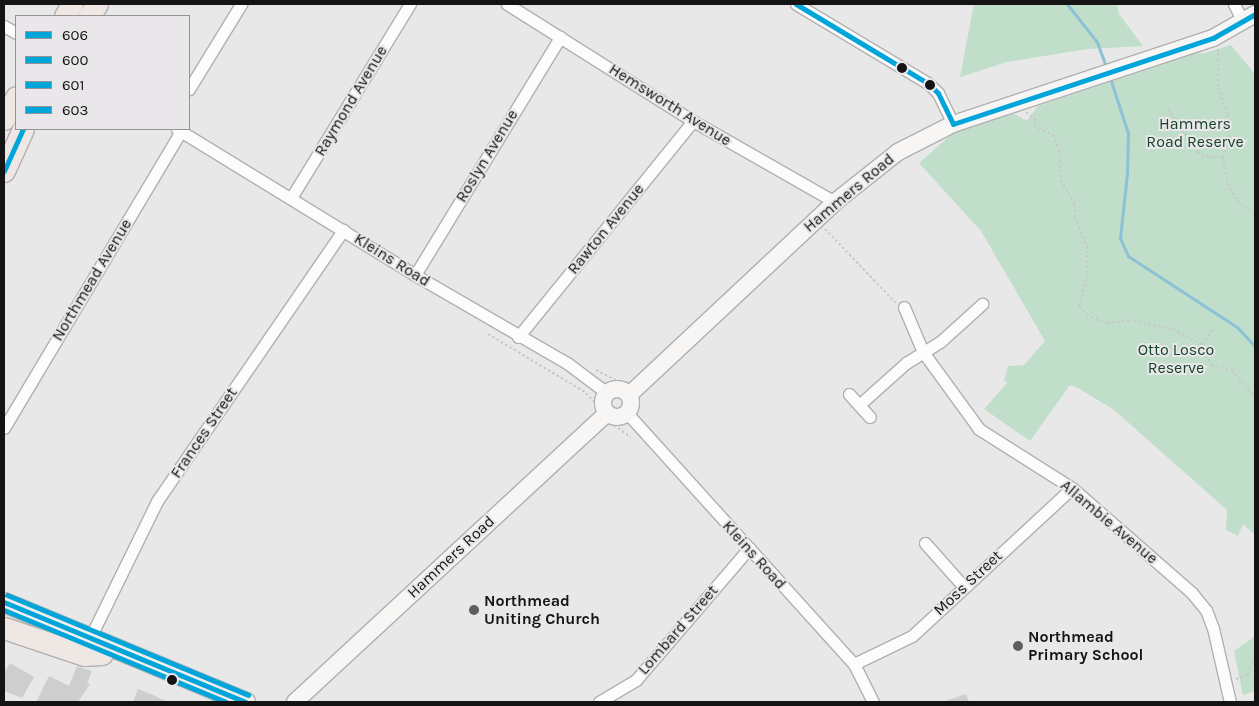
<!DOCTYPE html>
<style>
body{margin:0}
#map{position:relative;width:1259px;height:706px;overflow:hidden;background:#e9e8e9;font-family:Karla,sans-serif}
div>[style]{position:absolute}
.green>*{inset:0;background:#c0deca}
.stream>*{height:3px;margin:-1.5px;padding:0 1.5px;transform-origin:1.5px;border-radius:1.5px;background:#8cc2d5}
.building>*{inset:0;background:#cfcecf}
.path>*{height:2px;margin-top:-1px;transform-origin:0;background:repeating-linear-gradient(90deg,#c9c8c9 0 2.5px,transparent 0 5px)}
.roads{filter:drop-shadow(1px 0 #b1b0b1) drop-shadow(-1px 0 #b1b0b1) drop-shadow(0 1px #b1b0b1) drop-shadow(0 -1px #b1b0b1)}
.street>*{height:11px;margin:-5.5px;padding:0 5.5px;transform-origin:5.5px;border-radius:5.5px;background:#fcfcfc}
.secondary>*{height:16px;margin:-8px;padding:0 8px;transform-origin:8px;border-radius:8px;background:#f7f6f5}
.secondary>.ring{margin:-8px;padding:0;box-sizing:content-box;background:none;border:16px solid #f7f6f5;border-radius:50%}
.primary>*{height:19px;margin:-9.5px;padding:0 9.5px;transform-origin:9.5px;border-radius:9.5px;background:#f4efed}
.highway>*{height:21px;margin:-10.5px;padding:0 10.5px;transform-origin:10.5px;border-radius:10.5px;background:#efe7e4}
.bus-1>*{height:5px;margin:-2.5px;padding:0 2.5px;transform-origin:2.5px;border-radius:2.5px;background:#02a5d9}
.bus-2>*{height:5px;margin:-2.5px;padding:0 2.5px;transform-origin:2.5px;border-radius:2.5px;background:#02a5d9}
.bus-3>*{height:5px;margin:-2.5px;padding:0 2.5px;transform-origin:2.5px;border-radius:2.5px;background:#02a5d9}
.bus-4>*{height:5px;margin:-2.5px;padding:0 2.5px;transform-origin:2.5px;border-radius:2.5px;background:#02a5d9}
.dots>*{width:14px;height:14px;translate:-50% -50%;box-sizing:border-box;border:2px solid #eae7ea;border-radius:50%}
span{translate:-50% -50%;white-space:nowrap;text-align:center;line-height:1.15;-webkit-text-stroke:4px #eae7ea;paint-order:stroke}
.street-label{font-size:16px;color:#151415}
.park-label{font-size:16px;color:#154429}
.poi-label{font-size:16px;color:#151415;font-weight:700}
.left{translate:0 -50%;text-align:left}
.frame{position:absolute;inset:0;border:5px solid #151415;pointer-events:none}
.legend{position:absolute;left:15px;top:15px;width:175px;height:115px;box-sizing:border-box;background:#eae7ea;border:1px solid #959395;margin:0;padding:6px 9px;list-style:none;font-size:15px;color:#151415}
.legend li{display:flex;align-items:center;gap:10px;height:25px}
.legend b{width:25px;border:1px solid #959395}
</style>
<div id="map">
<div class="green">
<div style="clip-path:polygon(974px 4px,1117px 4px,1119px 14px,1143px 46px,1088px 49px,1007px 62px,960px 77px)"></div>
<div style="clip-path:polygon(1231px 45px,1255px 74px,1255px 535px,1243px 524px,1238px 536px,1226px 530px,1227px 510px,1114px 410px,1078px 388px,1070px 385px,1030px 441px,984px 409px,1008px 382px,1004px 381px,1008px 366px,1024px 365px,1045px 341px,981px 231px,919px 163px,953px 133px,990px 117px,1011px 112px,1027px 121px,1038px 106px,1199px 52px,1202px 54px)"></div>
<div style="clip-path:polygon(1255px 636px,1255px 691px,1243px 695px,1234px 651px)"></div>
</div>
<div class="stream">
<div style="left:1067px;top:4px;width:48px;rotate:51.7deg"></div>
<div style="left:1097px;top:42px;width:27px;rotate:70deg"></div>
<div style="left:1110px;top:78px;width:58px;rotate:71.9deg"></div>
<div style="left:1128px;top:133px;width:40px;rotate:91.4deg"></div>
<div style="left:1127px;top:173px;width:65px;rotate:96.1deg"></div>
<div style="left:1120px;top:238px;width:20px;rotate:66deg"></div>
<div style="left:1128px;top:256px;width:130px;rotate:33.1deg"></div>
<div style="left:1237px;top:327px;width:26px;rotate:47deg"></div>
</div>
<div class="building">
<div style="clip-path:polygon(10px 663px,34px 677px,22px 698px,4px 691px,4px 673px)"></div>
<div style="clip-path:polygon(77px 666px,92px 671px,87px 683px,90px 684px,78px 702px,36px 702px,49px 676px,69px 686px)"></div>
<div style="clip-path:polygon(138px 689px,153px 695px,168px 702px,133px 702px)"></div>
<div style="clip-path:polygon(966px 694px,969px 702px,946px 702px,945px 701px)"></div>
</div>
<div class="path">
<div style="left:1218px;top:49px;width:39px;rotate:90deg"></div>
<div style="left:1218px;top:88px;width:29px;rotate:70deg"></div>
<div style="left:1228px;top:115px;width:26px;rotate:88deg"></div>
<div style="left:1229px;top:141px;width:17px;rotate:111deg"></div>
<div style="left:1168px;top:109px;width:52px;rotate:56deg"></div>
<div style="left:1197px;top:152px;width:13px;rotate:23deg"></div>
<div style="left:1209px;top:157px;width:14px"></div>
<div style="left:1026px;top:112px;width:13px;rotate:42deg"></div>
<div style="left:1036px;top:121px;width:5px;rotate:112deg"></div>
<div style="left:1034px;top:126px;width:21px;rotate:25deg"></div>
<div style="left:1053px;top:135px;width:16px;rotate:68deg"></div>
<div style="left:1059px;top:150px;width:30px;rotate:86deg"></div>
<div style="left:1061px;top:180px;width:29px;rotate:61deg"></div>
<div style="left:1075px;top:205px;width:13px;rotate:90deg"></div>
<div style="left:1075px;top:218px;width:30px;rotate:67deg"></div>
<div style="left:1087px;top:246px;width:29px;rotate:90deg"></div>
<div style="left:1087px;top:275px;width:33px;rotate:104deg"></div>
<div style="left:1079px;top:307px;width:16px;rotate:40deg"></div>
<div style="left:1091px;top:317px;width:17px;rotate:21deg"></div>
<div style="left:1107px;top:323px;width:22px;rotate:-8deg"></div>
<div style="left:1129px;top:320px;width:45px;rotate:11.6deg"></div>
<div style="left:1173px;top:329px;width:34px;rotate:28deg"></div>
<div style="left:1203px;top:345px;width:22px;rotate:68deg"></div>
<div style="left:1211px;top:365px;width:22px;rotate:13deg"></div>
<div style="left:1232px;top:370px;width:35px;rotate:49deg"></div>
<div style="left:1223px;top:157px;width:27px;rotate:80deg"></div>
<div style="left:1228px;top:184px;width:19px;rotate:62deg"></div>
<div style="left:1237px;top:201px;width:23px;rotate:38deg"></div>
<div style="left:825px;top:229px;width:103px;rotate:46.2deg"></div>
<div style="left:488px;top:334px;width:114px;rotate:31deg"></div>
<div style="left:586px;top:393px;width:15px;rotate:48deg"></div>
<div style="left:1203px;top:345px;width:19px;rotate:-58deg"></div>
<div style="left:596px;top:370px;width:29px;rotate:27deg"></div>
<div style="left:614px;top:425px;width:21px;rotate:37deg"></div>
<div style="left:1236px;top:679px;width:13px;rotate:-23deg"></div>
<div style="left:1248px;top:674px;width:19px;rotate:-69deg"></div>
</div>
<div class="roads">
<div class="street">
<div style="left:507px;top:4px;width:220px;rotate:32.2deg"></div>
<div style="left:693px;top:121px;width:163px;rotate:29.7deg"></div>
<div style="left:796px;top:4px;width:155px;rotate:31deg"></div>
<div style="left:929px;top:84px;width:13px;rotate:45deg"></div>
<div style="left:938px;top:93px;width:34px;rotate:64deg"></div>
<div style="left:1234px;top:4px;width:20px;rotate:63deg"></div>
<div style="left:4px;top:26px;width:14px;rotate:30deg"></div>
<div style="left:189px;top:89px;width:100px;rotate:-58.5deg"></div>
<div style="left:177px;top:129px;width:279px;rotate:31.5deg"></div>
<div style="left:415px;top:275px;width:176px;rotate:30.1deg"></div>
<div style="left:567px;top:363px;width:50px;rotate:36.9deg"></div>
<div style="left:291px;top:198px;width:228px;rotate:-58.5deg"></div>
<div style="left:415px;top:275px;width:279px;rotate:-58.6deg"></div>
<div style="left:904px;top:307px;width:49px;rotate:67.1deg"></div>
<div style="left:923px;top:352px;width:95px;rotate:54deg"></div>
<div style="left:979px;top:429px;width:110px;rotate:32.4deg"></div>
<div style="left:1072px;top:488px;width:159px;rotate:41.2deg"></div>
<div style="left:1192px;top:593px;width:22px;rotate:51deg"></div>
<div style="left:1206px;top:610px;width:19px;rotate:69deg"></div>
<div style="left:1213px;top:628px;width:76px;rotate:77.1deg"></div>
<div style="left:518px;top:337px;width:278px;rotate:-51deg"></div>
<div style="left:849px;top:394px;width:31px;rotate:48deg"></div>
<div style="left:859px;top:405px;width:63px;rotate:-41.8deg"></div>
<div style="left:906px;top:363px;width:40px;rotate:-32deg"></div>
<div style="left:940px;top:342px;width:57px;rotate:-42.1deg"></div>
<div style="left:627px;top:413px;width:338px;rotate:47.9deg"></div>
<div style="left:854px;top:664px;width:42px;rotate:63.4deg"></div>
<div style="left:4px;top:428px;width:346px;rotate:-59.2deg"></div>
<div style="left:925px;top:543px;width:59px;rotate:48.4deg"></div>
<div style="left:88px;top:642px;width:157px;rotate:-63.9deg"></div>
<div style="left:157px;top:501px;width:329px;rotate:-55.5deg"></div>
<div style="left:854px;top:664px;width:64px;rotate:-25.8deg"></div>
<div style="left:912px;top:636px;width:218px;rotate:-42.8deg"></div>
<div style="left:599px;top:702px;width:43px;rotate:-30.7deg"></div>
<div style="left:636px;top:680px;width:174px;rotate:-49.4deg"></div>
</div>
<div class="secondary">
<div class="ring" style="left:603px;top:389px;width:12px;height:12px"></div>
<div style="left:629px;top:395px;width:282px;rotate:-43.1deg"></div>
<div style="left:835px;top:202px;width:80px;rotate:-38.4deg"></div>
<div style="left:898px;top:152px;width:62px;rotate:-27deg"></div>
<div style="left:953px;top:124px;width:274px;rotate:-18.3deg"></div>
<div style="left:1213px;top:38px;width:48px;rotate:-29.7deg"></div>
<div style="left:295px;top:702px;width:425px;rotate:-42.8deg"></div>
</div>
<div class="primary">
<div style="left:4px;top:602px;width:261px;rotate:22.5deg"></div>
</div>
<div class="highway">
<div style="left:65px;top:16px;width:14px;rotate:-60deg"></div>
<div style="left:89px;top:16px;width:14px;rotate:-56deg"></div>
<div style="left:4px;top:119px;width:25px;rotate:-61deg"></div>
<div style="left:4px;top:171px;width:46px;rotate:-65.7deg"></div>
<div style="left:4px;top:628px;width:84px;rotate:18.6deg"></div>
<div style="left:84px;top:655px;width:18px;rotate:-3deg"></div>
</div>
</div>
<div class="bus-1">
<div style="left:796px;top:4px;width:155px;rotate:31deg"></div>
<div style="left:929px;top:84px;width:13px;rotate:45deg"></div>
<div style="left:938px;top:93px;width:34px;rotate:64deg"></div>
<div style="left:953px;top:124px;width:274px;rotate:-18.3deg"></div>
<div style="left:1213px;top:38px;width:48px;rotate:-29.7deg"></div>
<div style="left:4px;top:171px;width:46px;rotate:-65.7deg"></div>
</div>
<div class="bus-2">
<div style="left:4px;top:602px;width:261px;rotate:22.5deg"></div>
</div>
<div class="bus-3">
<div style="left:4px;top:610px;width:240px;rotate:22.5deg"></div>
</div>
<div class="bus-4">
<div style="left:7px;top:595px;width:261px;rotate:22.5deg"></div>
</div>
<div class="dots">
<div style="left:902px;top:68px;background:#151415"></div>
<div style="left:930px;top:85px;background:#151415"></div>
<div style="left:474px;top:610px;background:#5f5e5f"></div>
<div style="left:1018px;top:646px;background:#5f5e5f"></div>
<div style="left:172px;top:680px;background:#151415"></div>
</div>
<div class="street-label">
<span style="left:351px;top:101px;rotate:-59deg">Raymond Avenue</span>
<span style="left:670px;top:105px;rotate:32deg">Hemsworth Avenue</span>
<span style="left:487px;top:156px;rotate:-59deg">Roslyn Avenue</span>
<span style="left:849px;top:193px;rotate:-40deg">Hammers Road</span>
<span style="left:606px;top:229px;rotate:-51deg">Rawton Avenue</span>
<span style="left:392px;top:260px;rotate:32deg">Kleins Road</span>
<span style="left:92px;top:280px;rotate:-59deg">Northmead Avenue</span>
<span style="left:204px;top:433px;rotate:-56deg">Frances Street</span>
<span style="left:1109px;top:522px;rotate:40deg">Allambie Avenue</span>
<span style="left:754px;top:555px;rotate:48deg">Kleins Road</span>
<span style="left:451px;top:557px;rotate:-43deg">Hammers Road</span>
<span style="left:968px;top:583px;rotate:-43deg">Moss Street</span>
<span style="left:678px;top:630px;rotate:-49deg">Lombard Street</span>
</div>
<div class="park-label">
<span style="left:1195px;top:133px">Hammers<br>Road Reserve</span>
<span style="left:1176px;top:359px">Otto Losco<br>Reserve</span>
</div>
<div class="poi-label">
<span class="left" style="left:484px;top:610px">Northmead<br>Uniting Church</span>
<span class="left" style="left:1028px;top:646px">Northmead<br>Primary School</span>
</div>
<div class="frame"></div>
<ul class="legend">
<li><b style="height:6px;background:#02a5d9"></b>606</li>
<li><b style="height:6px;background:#02a5d9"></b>600</li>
<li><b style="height:6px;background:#02a5d9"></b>601</li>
<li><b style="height:6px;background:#02a5d9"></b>603</li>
</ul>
</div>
